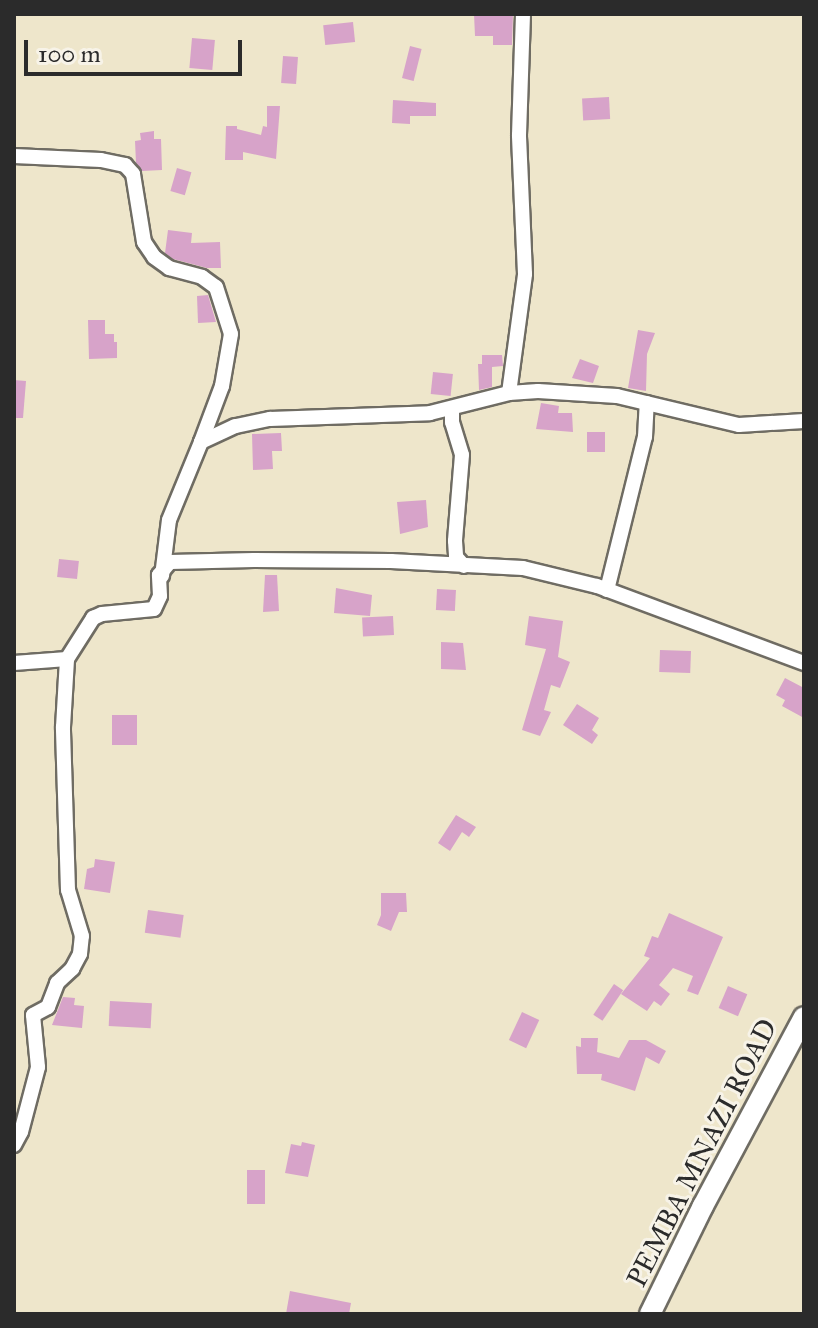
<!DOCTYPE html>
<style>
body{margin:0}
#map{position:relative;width:818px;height:1328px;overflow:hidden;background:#eee6cb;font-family:"IM FELL Great Primer",serif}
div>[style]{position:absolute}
.building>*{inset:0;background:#d7a3c9;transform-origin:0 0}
.roads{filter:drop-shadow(2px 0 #6f6c63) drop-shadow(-2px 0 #6f6c63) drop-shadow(0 2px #6f6c63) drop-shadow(0 -2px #6f6c63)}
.minor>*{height:14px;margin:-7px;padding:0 7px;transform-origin:7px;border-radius:7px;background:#fff}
.secondary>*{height:20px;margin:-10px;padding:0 10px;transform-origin:10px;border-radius:10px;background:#fff}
span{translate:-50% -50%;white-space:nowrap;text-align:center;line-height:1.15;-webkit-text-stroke:6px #f7f3e8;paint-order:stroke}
.street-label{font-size:28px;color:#2b2b2b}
.frame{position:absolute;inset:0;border:16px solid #2b2b2b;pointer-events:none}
.scale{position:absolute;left:24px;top:40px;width:218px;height:36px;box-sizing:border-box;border:4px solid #2b2b2b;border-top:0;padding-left:10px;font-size:24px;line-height:28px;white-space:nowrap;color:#2b2b2b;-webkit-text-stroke:6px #f7f3e8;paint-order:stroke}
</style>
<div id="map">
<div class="building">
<div style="clip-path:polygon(474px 14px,513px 14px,512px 45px,493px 45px,493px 36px,475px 36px)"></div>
<div style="left:353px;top:22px;width:20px;height:30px;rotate:84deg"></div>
<div style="left:192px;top:38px;width:23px;height:30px;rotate:5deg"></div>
<div style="left:410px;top:46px;width:12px;height:33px;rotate:14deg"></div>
<div style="left:283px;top:56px;width:15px;height:27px;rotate:4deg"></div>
<div style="left:609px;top:97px;width:22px;height:27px;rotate:87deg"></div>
<div style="clip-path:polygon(393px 100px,436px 103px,436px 116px,410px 116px,410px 124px,392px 123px)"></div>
<div style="clip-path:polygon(267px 106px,280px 106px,276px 159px,243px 152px,243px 160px,225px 160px,226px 126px,237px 126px,237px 129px,261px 135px,263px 126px,267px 127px)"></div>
<div style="clip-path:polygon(154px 131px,154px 139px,161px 139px,162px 170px,142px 171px,136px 163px,135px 141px,141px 140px,140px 133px)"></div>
<div style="left:177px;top:168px;width:15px;height:24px;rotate:16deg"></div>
<div style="clip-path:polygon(168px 230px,192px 233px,191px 243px,220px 242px,221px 268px,207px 268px,173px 259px,165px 253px)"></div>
<div style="clip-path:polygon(208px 295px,216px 322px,198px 323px,197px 296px)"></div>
<div style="clip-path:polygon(88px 320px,105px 320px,105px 334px,114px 334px,114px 342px,117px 342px,117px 358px,89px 359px)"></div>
<div style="clip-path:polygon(638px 330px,655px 333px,647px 354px,646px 391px,628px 388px)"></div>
<div style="clip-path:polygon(482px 355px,502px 355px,503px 366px,492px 367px,492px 387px,479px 390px,478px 364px,482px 364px)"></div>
<div style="clip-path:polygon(580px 359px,599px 366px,593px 383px,572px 378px)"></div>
<div style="left:433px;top:372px;width:20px;height:22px;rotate:6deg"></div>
<div style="clip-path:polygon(14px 380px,26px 381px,23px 418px,14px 418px)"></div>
<div style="clip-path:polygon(541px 403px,559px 406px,558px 413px,572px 413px,573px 432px,536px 429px)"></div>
<div style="left:587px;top:432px;width:18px;height:20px"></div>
<div style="clip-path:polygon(281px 433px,282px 451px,272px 451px,273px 469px,253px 470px,252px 434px)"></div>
<div style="clip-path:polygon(426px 500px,428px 527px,400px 534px,397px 502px)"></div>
<div style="left:59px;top:559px;width:20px;height:18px;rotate:6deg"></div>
<div style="clip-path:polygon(265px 575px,277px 575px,279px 611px,263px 612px)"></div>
<div style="clip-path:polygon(336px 588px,372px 595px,370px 616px,334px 613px)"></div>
<div style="left:437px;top:589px;width:19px;height:21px;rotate:3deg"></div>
<div style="left:393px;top:616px;width:19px;height:31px;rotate:87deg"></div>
<div style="clip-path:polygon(529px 616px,563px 621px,558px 657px,570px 662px,560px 688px,551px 685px,544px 710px,551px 712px,540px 736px,522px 730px,546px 649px,525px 645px)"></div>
<div style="clip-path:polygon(441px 642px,463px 643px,466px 670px,441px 669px)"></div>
<div style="left:660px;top:650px;width:31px;height:22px;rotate:2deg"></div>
<div style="clip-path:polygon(785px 678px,804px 688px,804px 718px,782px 706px,785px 700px,776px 695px)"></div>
<div style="clip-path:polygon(577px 704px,599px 718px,592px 730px,598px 735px,592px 744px,563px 725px)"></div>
<div style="left:112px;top:715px;width:25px;height:30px"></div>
<div style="clip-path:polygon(456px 815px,476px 827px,469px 837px,462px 832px,450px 851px,438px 843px)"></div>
<div style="clip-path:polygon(95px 859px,115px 862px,110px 893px,84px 889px,87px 869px,94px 867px)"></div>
<div style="clip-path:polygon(381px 893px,406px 893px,407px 912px,399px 912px,391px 931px,377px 925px,381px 915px)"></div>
<div style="left:148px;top:910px;width:36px;height:23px;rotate:8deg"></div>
<div style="clip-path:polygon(669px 913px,723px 937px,698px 995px,687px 991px,693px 976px,673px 968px,659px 985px,670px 994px,661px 1006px,654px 1001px,647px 1011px,621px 994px,650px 958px,644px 956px,652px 936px,658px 938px)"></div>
<div style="left:614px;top:984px;width:11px;height:37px;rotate:34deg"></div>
<div style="left:728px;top:986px;width:21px;height:24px;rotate:23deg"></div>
<div style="clip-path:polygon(63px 997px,75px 998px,74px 1005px,84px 1006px,82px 1028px,52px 1025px)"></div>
<div style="left:110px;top:1001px;width:42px;height:25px;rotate:3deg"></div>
<div style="left:522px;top:1012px;width:19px;height:31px;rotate:25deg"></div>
<div style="clip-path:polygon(581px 1038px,598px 1038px,597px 1052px,619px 1058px,629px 1040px,646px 1040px,666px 1051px,659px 1064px,646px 1057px,635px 1091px,601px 1080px,602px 1074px,577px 1074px,576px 1046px,581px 1047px)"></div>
<div style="clip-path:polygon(302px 1142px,315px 1145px,308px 1177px,285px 1173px,291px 1144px,301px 1146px)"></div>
<div style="left:247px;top:1170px;width:18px;height:34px"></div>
<div style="clip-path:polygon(290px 1291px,351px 1303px,349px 1314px,286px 1314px)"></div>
</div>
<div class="roads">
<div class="minor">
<div style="left:14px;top:156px;width:87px;rotate:2.6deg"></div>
<div style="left:101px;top:160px;width:25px;rotate:12deg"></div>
<div style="left:125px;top:165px;width:12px;rotate:48deg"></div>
<div style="left:133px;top:174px;width:69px;rotate:80.8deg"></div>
<div style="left:144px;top:242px;width:18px;rotate:56deg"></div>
<div style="left:154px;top:257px;width:19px;rotate:36deg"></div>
<div style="left:169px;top:268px;width:34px;rotate:15deg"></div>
<div style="left:202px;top:277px;width:17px;rotate:36deg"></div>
<div style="left:216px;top:287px;width:49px;rotate:72.3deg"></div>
<div style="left:231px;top:334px;width:53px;rotate:99.8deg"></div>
<div style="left:222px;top:386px;width:60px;rotate:110.6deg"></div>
<div style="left:509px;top:393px;width:120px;rotate:-82.3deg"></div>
<div style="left:525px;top:274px;width:139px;rotate:-92.5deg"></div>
<div style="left:519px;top:135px;width:121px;rotate:-88.1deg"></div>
<div style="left:452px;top:408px;width:14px;rotate:90deg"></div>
<div style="left:452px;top:422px;width:34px;rotate:73deg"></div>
<div style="left:462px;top:455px;width:86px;rotate:94.7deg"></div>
<div style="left:455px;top:541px;width:16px;rotate:86deg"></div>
<div style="left:456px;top:557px;width:12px;rotate:48deg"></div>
<div style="left:162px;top:576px;width:56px;rotate:-82.9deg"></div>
<div style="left:169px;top:520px;width:84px;rotate:-67.7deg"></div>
<div style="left:201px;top:442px;width:38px;rotate:-25deg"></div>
<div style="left:236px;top:426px;width:35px;rotate:-12deg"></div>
<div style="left:270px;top:419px;width:160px;rotate:-2.1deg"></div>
<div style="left:430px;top:413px;width:81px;rotate:-14.2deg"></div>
<div style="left:509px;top:393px;width:29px;rotate:-4deg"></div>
<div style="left:538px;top:391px;width:79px;rotate:3.6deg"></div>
<div style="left:617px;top:396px;width:125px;rotate:13.4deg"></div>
<div style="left:739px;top:425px;width:65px;rotate:-3.5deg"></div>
<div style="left:607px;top:590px;width:158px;rotate:-76.1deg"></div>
<div style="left:645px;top:437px;width:34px;rotate:-87deg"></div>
<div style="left:14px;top:663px;width:53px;rotate:-4.3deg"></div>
<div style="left:67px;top:659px;width:49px;rotate:-57.6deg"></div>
<div style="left:93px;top:618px;width:10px;rotate:-24deg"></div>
<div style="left:102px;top:614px;width:52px;rotate:-5.5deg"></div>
<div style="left:154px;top:609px;width:14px;rotate:-65deg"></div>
<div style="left:160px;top:596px;width:21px;rotate:-93deg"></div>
<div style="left:159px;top:575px;width:17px;rotate:-50deg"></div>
<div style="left:170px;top:562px;width:84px;rotate:-1.4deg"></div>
<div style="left:254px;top:560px;width:137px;rotate:0.4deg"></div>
<div style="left:391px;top:561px;width:132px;rotate:3deg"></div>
<div style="left:523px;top:568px;width:76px;rotate:13.7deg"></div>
<div style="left:597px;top:586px;width:221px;rotate:20.4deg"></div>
<div style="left:14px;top:1145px;width:15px;rotate:-62deg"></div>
<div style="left:21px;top:1132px;width:67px;rotate:-75.3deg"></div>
<div style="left:38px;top:1067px;width:52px;rotate:-95.5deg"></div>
<div style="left:33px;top:1015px;width:17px;rotate:-28deg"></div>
<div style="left:48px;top:1007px;width:26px;rotate:-69deg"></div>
<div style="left:57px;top:983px;width:21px;rotate:-43deg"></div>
<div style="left:72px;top:969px;width:17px;rotate:-62deg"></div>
<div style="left:80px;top:954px;width:18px;rotate:-84deg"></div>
<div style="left:82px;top:936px;width:48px;rotate:-106.9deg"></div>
<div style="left:68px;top:890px;width:163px;rotate:-91.8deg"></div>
<div style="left:63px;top:727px;width:68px;rotate:-86.6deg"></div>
</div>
<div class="secondary">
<div style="left:650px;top:1314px;width:120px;rotate:-63.9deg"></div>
<div style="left:703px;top:1206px;width:214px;rotate:-61.9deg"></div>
</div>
</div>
<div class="street-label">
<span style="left:702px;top:1153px;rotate:-63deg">PEMBA MNAZI ROAD</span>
</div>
<div class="frame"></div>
<div class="scale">100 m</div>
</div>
